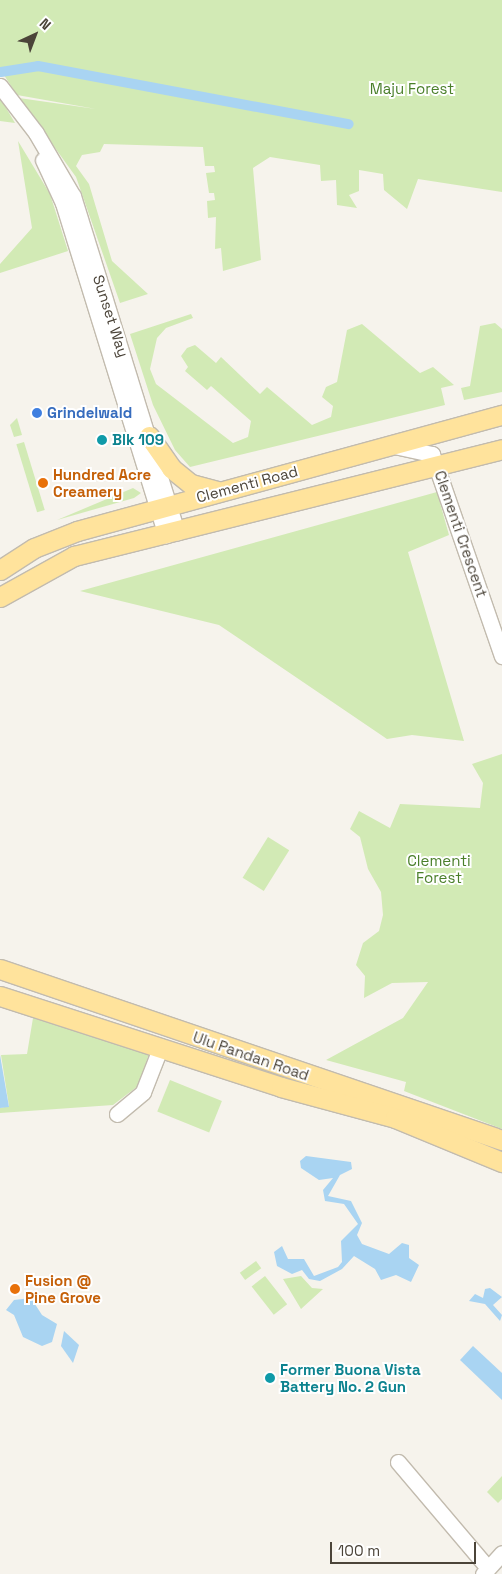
<!DOCTYPE html>
<style>
body{margin:0}
#map{position:relative;width:502px;height:1574px;overflow:hidden;background:#f6f3ec;font-family:"Space Grotesk",sans-serif}
div>[style]{position:absolute}
.green>*{inset:0;background:#d2eab5;transform-origin:0 0}
.water>*{inset:0;background:#a9d4f2}
.canal>*{height:10px;margin:-5px;padding:0 5px;transform-origin:5px;border-radius:5px;background:#a9d4f2}
.roads{filter:drop-shadow(1px 0 #c2bbae) drop-shadow(-1px 0 #c2bbae) drop-shadow(0 1px #c2bbae) drop-shadow(0 -1px #c2bbae)}
.minor>*{height:15px;margin:-7.5px;padding:0 7.5px;transform-origin:7.5px;border-radius:7.5px;background:#fff}
.major>*{height:19px;margin:-9.5px;padding:0 9.5px;transform-origin:9.5px;border-radius:9.5px;background:#ffe39c}
.dots>*{width:14px;height:14px;translate:-50% -50%;box-sizing:border-box;border:2px solid #fff;border-radius:50%}
span{translate:-50% -50%;white-space:nowrap;text-align:center;line-height:1.15;-webkit-text-stroke:4px #fff;paint-order:stroke}
.park-label{font-size:15px;color:#4a7f2a}
.street-label{font-size:15px;color:#4b4439}
.shop-label{font-size:15px;color:#366cbe;font-weight:700}
.left{translate:0 -50%;text-align:left}
.culture-label{font-size:15px;color:#0d838f;font-weight:700}
.food-label{font-size:15px;color:#c56008;font-weight:700}
.north{position:absolute;left:10px;top:10px;width:50px;height:50px;-webkit-text-stroke:4px #fff;paint-order:stroke;rotate:43deg;font-size:14px;font-weight:700;line-height:20px;text-align:center;color:#4b4439}
.north::after{content:'';display:block;margin:auto;width:18px;height:22px;background:#4b4439;clip-path:polygon(50% 0,100% 100%,50% 72%,0 100%)}
.scale{position:absolute;left:330px;top:1542px;width:146px;height:22px;box-sizing:border-box;border:2px solid #4b4439;border-top:0;padding-left:6px;font-size:15px;line-height:18px;white-space:nowrap;color:#4b4439;-webkit-text-stroke:4px #fff;paint-order:stroke}
</style>
<div id="map">
<div class="green">
<div style="clip-path:polygon(0 0,502px 0,502px 192px,418px 179px,407px 209px,384px 190px,383px 174px,359px 170px,359px 191px,349px 195px,357px 208px,337px 205px,336px 180px,321px 181px,320px 165px,270px 157px,253px 168px,261px 260px,223px 271px,221px 248px,215px 249px,216px 217px,208px 218px,207px 201px,215px 200px,214px 193px,209px 193px,206px 173px,215px 172px,214px 166px,205px 166px,203px 147px,104px 144px,100px 152px,82px 155px,76px 166px,89px 184px,112px 261px,148px 294px,120px 303px,76px 177px,19px 98px,96px 109px,17px 95px,0 69px)"></div>
<div style="clip-path:polygon(0 97px,2px 101px,15px 123px,0 121px)"></div>
<div style="clip-path:polygon(18px 141px,50px 194px,68px 251px,0 273px,0 264px,32px 228px)"></div>
<div style="clip-path:polygon(191px 314px,193px 318px,166px 328px,157px 338px,150px 369px,156px 384px,233px 443px,248px 437px,251px 421px,211px 386px,207px 390px,185px 371px,188px 367px,181px 356px,187px 348px,195px 345px,216px 363px,221px 357px,260px 394px,267px 387px,312px 425px,331px 417px,333px 406px,322px 397px,326px 387px,337px 382px,347px 330px,362px 324px,420px 373px,433px 367px,454px 385px,441px 388px,445px 405px,190px 467px,175px 450px,153px 405px,130px 334px)"></div>
<div style="clip-path:polygon(495px 323px,502px 329px,502px 392px,464px 400px,461px 388px,470px 386px,480px 326px)"></div>
<div style="clip-path:polygon(17px 418px,22px 435px,14px 437px,10px 425px)"></div>
<div style="left:24px;top:442px;width:71px;height:8px;rotate:73deg"></div>
<div style="clip-path:polygon(133px 488px,141px 493px,134px 498px,57px 520px)"></div>
<div style="clip-path:polygon(437px 492px,449px 535px,408px 552px,464px 741px,412px 735px,387px 739px,219px 625px,80px 591px)"></div>
<div style="clip-path:polygon(502px 754px,502px 1129px,404px 1091px,406px 1082px,326px 1060px,403px 1018px,428px 982px,392px 983px,364px 998px,365px 976px,356px 965px,363px 943px,379px 931px,383px 915px,381px 892px,368px 869px,360px 837px,350px 829px,359px 811px,390px 828px,400px 804px,480px 808px,483px 783px,472px 764px)"></div>
<div style="left:268px;top:837px;width:25px;height:48px;rotate:32deg"></div>
<div style="clip-path:polygon(33px 1018px,149px 1054px,138px 1086px,113px 1105px,0 1113px,0 1108px,9px 1106px,1px 1055px,27px 1054px)"></div>
<div style="left:170px;top:1080px;width:56px;height:34px;rotate:22deg"></div>
<div style="left:256px;top:1261px;width:9px;height:20px;rotate:54deg"></div>
<div style="left:265px;top:1276px;width:36px;height:17px;rotate:52deg"></div>
<div style="clip-path:polygon(301px 1276px,312px 1288px,323px 1289px,301px 1309px,283px 1279px)"></div>
<div style="clip-path:polygon(502px 1476px,502px 1499px,498px 1503px,487px 1492px)"></div>
</div>
<div class="water">
<div style="clip-path:polygon(0 1055px,9px 1107px,0 1108px)"></div>
<div style="clip-path:polygon(306px 1156px,351px 1162px,352px 1169px,340px 1175px,328px 1196px,351px 1201px,362px 1223px,357px 1235px,362px 1244px,389px 1254px,402px 1243px,409px 1245px,409px 1258px,419px 1265px,411px 1282px,396px 1275px,381px 1280px,375px 1269px,354px 1256px,342px 1269px,320px 1281px,309px 1279px,302px 1270px,292px 1274px,277px 1266px,274px 1252px,282px 1246px,288px 1259px,304px 1259px,314px 1276px,338px 1267px,342px 1262px,341px 1241px,358px 1224px,344px 1204px,325px 1201px,323px 1190px,333px 1178px,319px 1180px,301px 1168px,300px 1161px)"></div>
<div style="clip-path:polygon(490px 1288px,502px 1297px,493px 1305px,502px 1315px,500px 1321px,485px 1304px,469px 1301px,475px 1294px,483px 1298px,485px 1289px)"></div>
<div style="clip-path:polygon(31px 1298px,42px 1315px,57px 1324px,52px 1342px,42px 1346px,23px 1337px,14px 1315px,6px 1310px,14px 1300px)"></div>
<div style="clip-path:polygon(64px 1331px,79px 1345px,73px 1363px,61px 1346px)"></div>
<div style="clip-path:polygon(473px 1346px,502px 1373px,502px 1400px,460px 1360px)"></div>
</div>
<div class="canal">
<div style="left:1px;top:72px;width:37px;rotate:-9deg"></div>
<div style="left:38px;top:66px;width:316px;rotate:10.6deg"></div>
</div>
<div class="roads">
<div class="minor">
<div style="left:0;top:86px;width:59px;rotate:52.5deg"></div>
<div style="left:36px;top:133px;width:73px;rotate:59.6deg"></div>
<div style="left:73px;top:196px;width:352px;rotate:72.8deg"></div>
<div style="left:43px;top:160px;width:47px;rotate:65.1deg"></div>
<div style="left:63px;top:203px;width:348px;rotate:72.8deg"></div>
<div style="left:394px;top:446px;width:39px;rotate:12deg"></div>
<div style="left:432px;top:454px;width:214px;rotate:70.9deg"></div>
<div style="left:117px;top:1114px;width:34px;rotate:-40deg"></div>
<div style="left:143px;top:1092px;width:49px;rotate:-68.6deg"></div>
<div style="left:398px;top:1462px;width:139px;rotate:49.7deg"></div>
<div style="left:483px;top:1574px;width:28px;rotate:-48deg"></div>
</div>
<div class="major">
<div style="left:149px;top:436px;width:39px;rotate:55deg"></div>
<div style="left:171px;top:468px;width:26px;rotate:39deg"></div>
<div style="left:191px;top:484px;width:27px;rotate:15deg"></div>
<div style="left:0;top:570px;width:40px;rotate:-32.9deg"></div>
<div style="left:34px;top:548px;width:46px;rotate:-21.6deg"></div>
<div style="left:77px;top:531px;width:441px;rotate:-15.3deg"></div>
<div style="left:0;top:597px;width:85px;rotate:-29deg"></div>
<div style="left:74px;top:556px;width:441px;rotate:-14deg"></div>
<div style="left:0;top:969px;width:530px;rotate:18.81deg"></div>
<div style="left:0;top:996px;width:295px;rotate:17.9deg"></div>
<div style="left:281px;top:1087px;width:118px;rotate:15.2deg"></div>
<div style="left:395px;top:1118px;width:116px;rotate:22.4deg"></div>
</div>
</div>
<div class="dots">
<div style="left:37px;top:413px;background:#3f7fe0"></div>
<div style="left:102px;top:440px;background:#0f9aa8"></div>
<div style="left:43px;top:483px;background:#e8710a"></div>
<div style="left:15px;top:1289px;background:#e8710a"></div>
<div style="left:270px;top:1378px;background:#0f9aa8"></div>
</div>
<div class="park-label">
<span style="left:412px;top:89px">Maju Forest</span>
<span style="left:439px;top:869px">Clementi<br>Forest</span>
</div>
<div class="street-label">
<span style="left:111px;top:316px;rotate:72deg">Sunset Way</span>
<span style="left:247px;top:484px;rotate:-15deg">Clementi Road</span>
<span style="left:461px;top:534px;rotate:71deg">Clementi Crescent</span>
<span style="left:251px;top:1056px;rotate:19deg">Ulu Pandan Road</span>
</div>
<div class="shop-label">
<span class="left" style="left:47px;top:413px">Grindelwald</span>
</div>
<div class="culture-label">
<span class="left" style="left:112px;top:440px">Blk 109</span>
<span class="left" style="left:280px;top:1378px">Former Buona Vista<br>Battery No. 2 Gun</span>
</div>
<div class="food-label">
<span class="left" style="left:53px;top:483px">Hundred Acre<br>Creamery</span>
<span class="left" style="left:25px;top:1289px">Fusion @<br>Pine Grove</span>
</div>
<div class="north">N</div>
<div class="scale">100 m</div>
</div>
